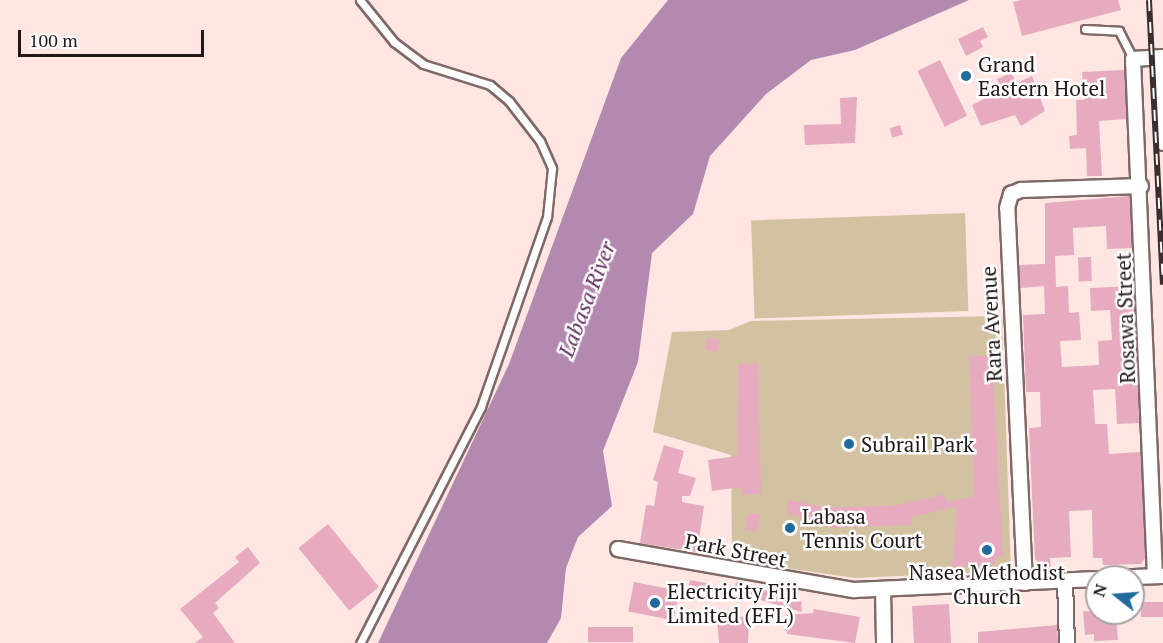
<!DOCTYPE html>
<style>
body{margin:0}
#map{position:relative;width:1163px;height:643px;overflow:hidden;background:#ffe6e3;font-family:"PT Serif",serif}
div>[style]{position:absolute}
.green>*{inset:0;background:#d3c2a2;transform-origin:0 0}
.water>*{inset:0;background:#b389af}
.building>*{inset:0;background:#e6abbe;transform-origin:0 0}
.roads{filter:drop-shadow(2px 0 #7e6966) drop-shadow(-2px 0 #7e6966) drop-shadow(0 2px #7e6966) drop-shadow(0 -2px #7e6966)}
.lane>*{height:7px;margin:-3.5px;padding:0 3.5px;transform-origin:3.5px;border-radius:3.5px;background:#fff}
.street>*{height:14px;margin:-7px;padding:0 7px;transform-origin:7px;border-radius:7px;background:#fff}
.rail>*{height:6px;margin-top:-3px;transform-origin:0;background:repeating-linear-gradient(90deg,#fff 0 11px,#3a2f2e 0 22px);box-sizing:border-box;border-block:2px solid #3a2f2e}
.dots>*{width:16px;height:16px;translate:-50% -50%;box-sizing:border-box;border:3px solid #fff;border-radius:50%}
span{translate:-50% -50%;white-space:nowrap;text-align:center;line-height:1.15;-webkit-text-stroke:5px #fff;paint-order:stroke}
.poi-label{font-size:21px;color:#211817}
.left{translate:0 -50%;text-align:left}
.street-label{font-size:21px;color:#211817}
.water-label{font-size:22px;color:#642f61;font-style:italic}
.north{position:absolute;left:1085px;top:565px;width:60px;height:60px;box-sizing:border-box;background:#fff;border:2px solid #a6a3a2;border-radius:50%;rotate:287deg;font-size:16px;font-weight:700;line-height:24px;text-align:center;color:#211817}
.north::after{content:'';display:block;margin:auto;width:21px;height:27px;background:#216a9e;clip-path:polygon(50% 0,100% 100%,50% 72%,0 100%)}
.scale{position:absolute;left:18px;top:30px;width:186px;height:27px;box-sizing:border-box;border:3px solid #211817;border-top:0;padding-left:8px;font-size:18px;line-height:21px;white-space:nowrap;color:#211817;-webkit-text-stroke:4px #fff;paint-order:stroke}
</style>
<div id="map">
<div class="green">
<div style="left:965px;top:213px;width:98px;height:214px;rotate:88deg"></div>
<div style="clip-path:polygon(1002px 316px,1011px 571px,855px 578px,732px 560px,731px 455px,653px 432px,672px 332px,729px 330px,751px 321px)"></div>
</div>
<div class="water">
<div style="clip-path:polygon(668px 0,969px 0,855px 50px,811px 60px,766px 94px,710px 156px,693px 214px,652px 253px,638px 362px,603px 451px,612px 506px,578px 537px,566px 568px,561px 618px,547px 643px,378px 643px,509px 364px,621px 58px)"></div>
</div>
<div class="building">
<div style="clip-path:polygon(1022px 0,1118px 0,1121px 10px,1022px 36px,1013px 2px)"></div>
<div style="clip-path:polygon(983px 27px,988px 37px,980px 41px,983px 47px,966px 56px,958px 39px)"></div>
<div style="left:940px;top:60px;width:62px;height:25px;rotate:64deg"></div>
<div style="clip-path:polygon(1124px 70px,1127px 119px,1099px 121px,1102px 176px,1087px 176px,1086px 148px,1070px 149px,1069px 136px,1077px 135px,1076px 100px,1084px 100px,1082px 72px)"></div>
<div style="clip-path:polygon(1011px 73px,1017px 83px,1032px 76px,1045px 111px,1021px 126px,1015px 115px,981px 126px,972px 105px,1002px 90px,997px 79px)"></div>
<div style="clip-path:polygon(857px 97px,855px 143px,805px 145px,804px 125px,841px 124px,840px 98px)"></div>
<div style="left:900px;top:125px;width:10px;height:11px;rotate:73deg"></div>
<div style="clip-path:polygon(1130px 196px,1132px 248px,1107px 249px,1106px 226px,1073px 228px,1074px 255px,1055px 256px,1056px 287px,1068px 286px,1069px 313px,1079px 312px,1081px 340px,1060px 341px,1062px 367px,1099px 365px,1098px 341px,1112px 340px,1110px 310px,1091px 311px,1090px 288px,1134px 286px,1139px 423px,1117px 424px,1115px 389px,1093px 390px,1095px 424px,1107px 424px,1109px 454px,1141px 452px,1145px 558px,1141px 564px,1103px 565px,1102px 558px,1093px 558px,1092px 510px,1069px 511px,1071px 557px,1050px 558px,1051px 570px,1045px 570px,1035px 559px,1029px 428px,1041px 427px,1040px 392px,1026px 392px,1023px 315px,1045px 314px,1044px 286px,1020px 288px,1019px 265px,1045px 264px,1045px 203px)"></div>
<div style="left:1091px;top:257px;width:24px;height:13px;rotate:88deg"></div>
<div style="left:707px;top:338px;width:13px;height:12px;rotate:9deg"></div>
<div style="clip-path:polygon(969px 356px,992px 356px,1003px 556px,996px 557px,995px 565px,952px 567px,957px 507px,912px 517px,912px 525px,829px 528px,829px 522px,786px 514px,789px 500px,827px 508px,900px 505px,945px 494px,946px 502px,974px 497px)"></div>
<div style="clip-path:polygon(758px 363px,761px 494px,742px 495px,741px 487px,712px 491px,708px 460px,737px 456px,738px 364px)"></div>
<div style="clip-path:polygon(664px 445px,684px 451px,678px 473px,696px 478px,690px 496px,682px 496px,682px 502px,704px 506px,697px 552px,640px 543px,646px 505px,654px 506px,658px 482px,653px 480px)"></div>
<div style="left:748px;top:513px;width:12px;height:17px;rotate:9deg"></div>
<div style="left:328px;top:524px;width:81px;height:38px;rotate:51deg"></div>
<div style="clip-path:polygon(248px 547px,260px 563px,215px 603px,219px 608px,213px 613px,235px 643px,195px 643px,203px 637px,180px 609px,239px 562px,235px 557px)"></div>
<div style="left:690px;top:580px;width:20px;height:13px;rotate:11deg"></div>
<div style="left:634px;top:582px;width:46px;height:30px;rotate:11deg"></div>
<div style="clip-path:polygon(736px 582px,782px 595px,781px 601px,801px 601px,802px 612px,733px 592px)"></div>
<div style="left:1163px;top:602px;width:15px;height:22px;rotate:90deg"></div>
<div style="left:949px;top:604px;width:39px;height:37px;rotate:87deg"></div>
<div style="clip-path:polygon(814px 609px,860px 617px,855px 643px,787px 634px,786px 615px,813px 613px)"></div>
<div style="clip-path:polygon(1083px 611px,1116px 613px,1118px 640px,1094px 641px,1094px 634px,1085px 635px)"></div>
<div style="clip-path:polygon(749px 616px,748px 643px,719px 643px,717px 619px)"></div>
<div style="clip-path:polygon(1057px 625px,1058px 643px,978px 643px,978px 632px)"></div>
<div style="left:633px;top:627px;width:15px;height:45px;rotate:90deg"></div>
</div>
<div class="roads">
<div class="lane">
<div style="left:360px;top:0;width:54px;rotate:51deg"></div>
<div style="left:394px;top:42px;width:36px;rotate:37deg"></div>
<div style="left:423px;top:64px;width:70px;rotate:17.4deg"></div>
<div style="left:490px;top:85px;width:25px;rotate:40deg"></div>
<div style="left:509px;top:101px;width:51px;rotate:52.2deg"></div>
<div style="left:540px;top:141px;width:30px;rotate:66deg"></div>
<div style="left:552px;top:168px;width:49px;rotate:95.8deg"></div>
<div style="left:547px;top:217px;width:201px;rotate:109.2deg"></div>
<div style="left:481px;top:407px;width:265px;rotate:117.1deg"></div>
<div style="left:1085px;top:29px;width:34px;rotate:3deg"></div>
<div style="left:1119px;top:31px;width:31px;rotate:63deg"></div>
</div>
<div class="street">
<div style="left:1160px;top:58px;width:85px;rotate:88deg"></div>
<div style="left:618px;top:549px;width:240px;rotate:9.9deg"></div>
<div style="left:854px;top:590px;width:243px;rotate:-2.6deg"></div>
<div style="left:1155px;top:576px;width:517px;rotate:-92.44deg"></div>
<div style="left:1133px;top:59px;width:30px;rotate:-4deg"></div>
<div style="left:1133px;top:577px;width:30px;rotate:-2deg"></div>
<div style="left:1065px;top:581px;width:62px;rotate:88.2deg"></div>
<div style="left:1025px;top:583px;width:375px;rotate:-92.7deg"></div>
<div style="left:1007px;top:208px;width:15px;rotate:-74deg"></div>
<div style="left:1011px;top:194px;width:11px;rotate:-22deg"></div>
<div style="left:1021px;top:190px;width:120px;rotate:-1.9deg"></div>
<div style="left:883px;top:589px;width:54px;rotate:88.9deg"></div>
</div>
</div>
<div class="rail">
<div style="left:1149px;top:0;width:285px;rotate:87.2deg"></div>
</div>
<div class="dots">
<div style="left:966px;top:76px;background:#216a9e"></div>
<div style="left:849px;top:444px;background:#216a9e"></div>
<div style="left:790px;top:528px;background:#216a9e"></div>
<div style="left:987px;top:550px;background:#216a9e"></div>
<div style="left:655px;top:603px;background:#216a9e"></div>
</div>
<div class="poi-label">
<span class="left" style="left:978px;top:76px">Grand<br>Eastern Hotel</span>
<span class="left" style="left:861px;top:444px">Subrail Park</span>
<span class="left" style="left:802px;top:528px">Labasa<br>Tennis Court</span>
<span style="left:987px;top:584px">Nasea Methodist<br>Church</span>
<span class="left" style="left:667px;top:603px">Electricity Fiji<br>Limited (EFL)</span>
</div>
<div class="street-label">
<span style="left:1125px;top:318px;rotate:-92deg">Rosawa Street</span>
<span style="left:991px;top:324px;rotate:-93deg">Rara Avenue</span>
<span style="left:736px;top:550px;rotate:11deg">Park Street</span>
</div>
<div class="water-label">
<span style="left:586px;top:299px;rotate:-69deg">Labasa River</span>
</div>
<div class="north">N</div>
<div class="scale">100 m</div>
</div>
